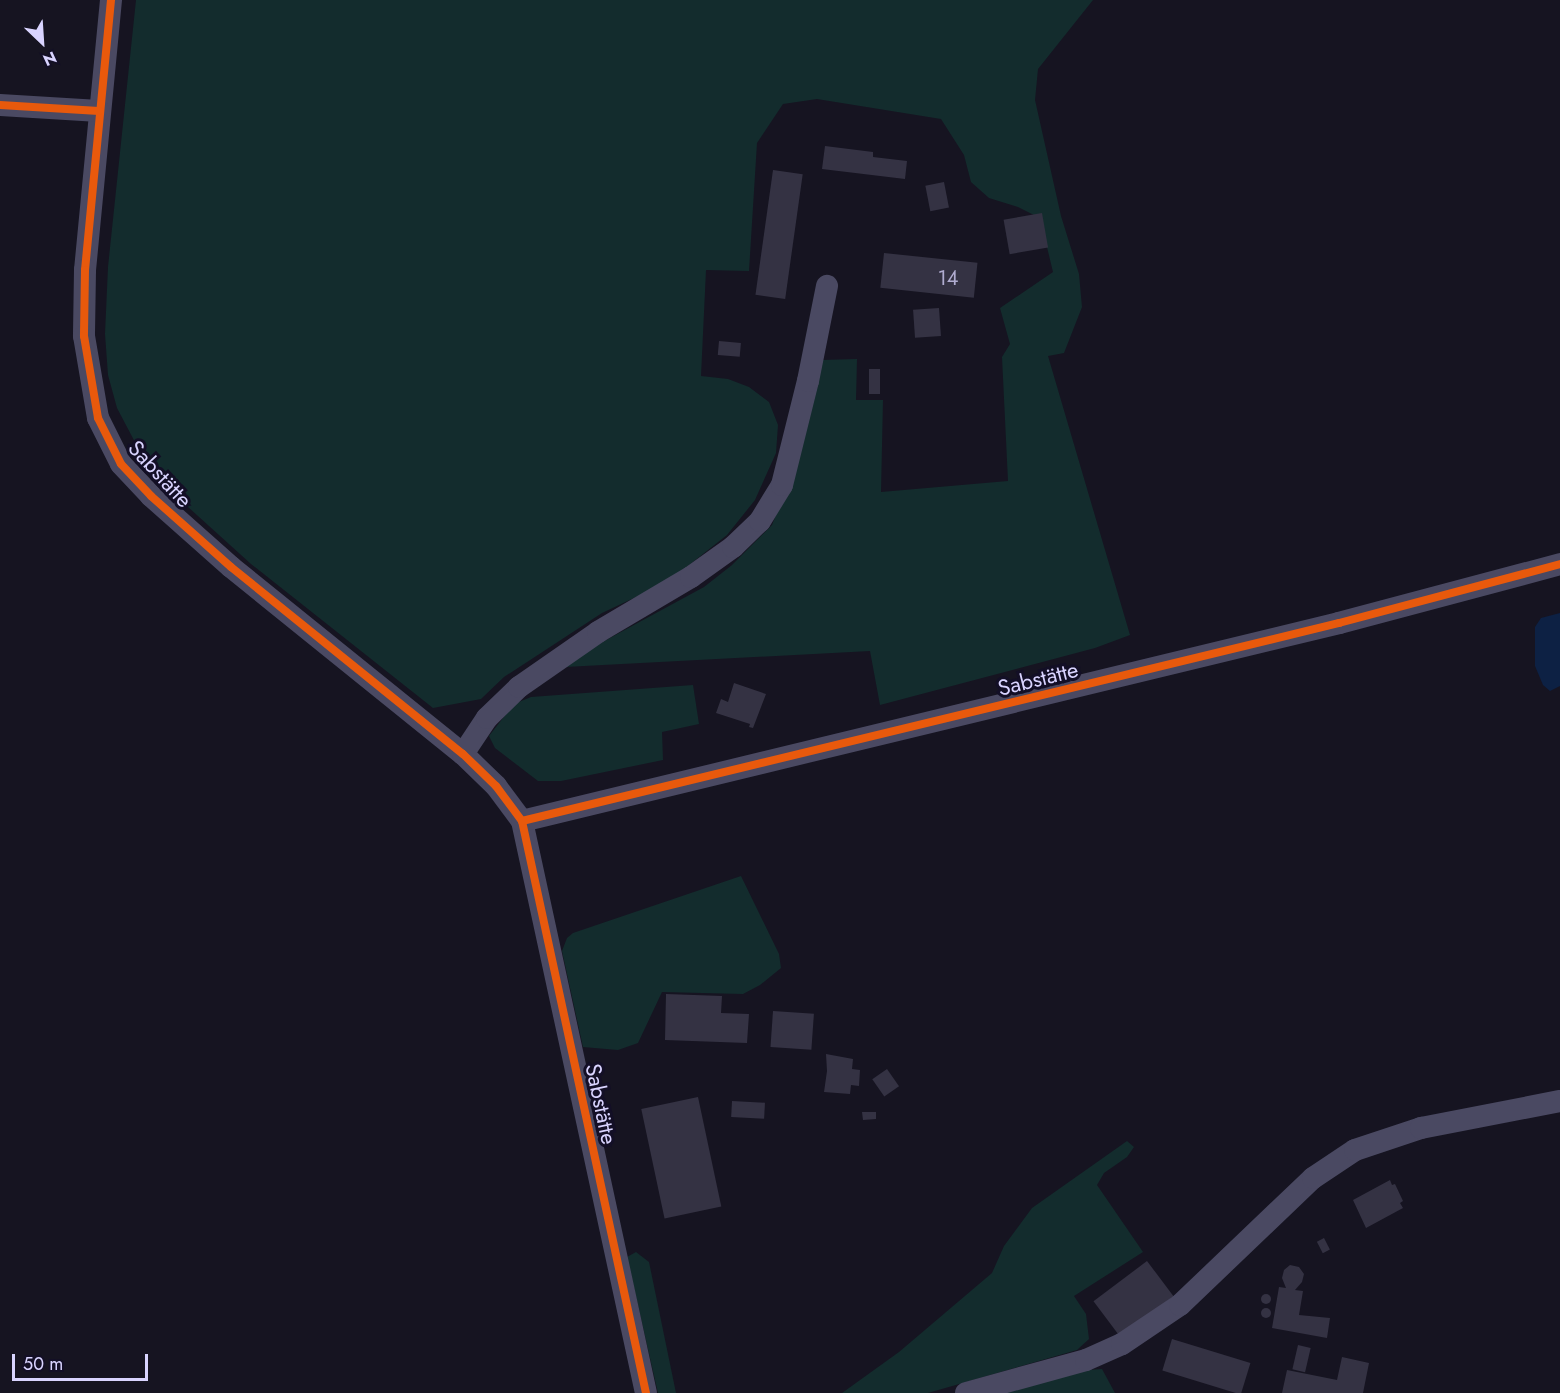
<!DOCTYPE html>
<meta charset="utf-8">
<style>
body{margin:0}
#map{position:relative;width:1560px;height:1393px;overflow:hidden;background:#161421;font-family:Jost,sans-serif}
div>[style]{position:absolute}
.green>*{inset:0;background:#132c2d}
.water>*{inset:0;background:#0d2144}
.building>*{inset:0;background:#343243;transform-origin:0 0}
.round{border-radius:50%}
.minor>*{height:22px;margin:-11px;padding:0 11px;transform-origin:11px;border-radius:11px;background:#4a4962}
.cycleway>*{height:8px;margin:-4px;padding:0 4px;transform-origin:4px;border-radius:4px;background:#e8590c}
span{translate:-50% -50%;white-space:nowrap;text-align:center;line-height:1.15;-webkit-text-stroke:6px #130f26;paint-order:stroke}
.number-label{font-size:20px;color:#b0acd0}
.number-label span{-webkit-text-stroke-width:0}
.street-label{font-size:22px;color:#d9d4ff}
.north{position:absolute;left:12px;top:12px;width:60px;height:60px;-webkit-text-stroke:4px #130f26;paint-order:stroke;rotate:155deg;font-size:16px;font-weight:700;line-height:24px;text-align:center;color:#d9d4ff}
.north::after{content:'';display:block;margin:auto;width:21px;height:27px;background:#d9d4ff;clip-path:polygon(50% 0,100% 100%,50% 72%,0 100%)}
.scale{position:absolute;left:12px;top:1354px;width:136px;height:27px;box-sizing:border-box;border:3px solid #d9d4ff;border-top:0;padding-left:8px;font-size:18px;line-height:21px;white-space:nowrap;color:#d9d4ff;-webkit-text-stroke:4px #130f26;paint-order:stroke}
</style>
<div id="map">
<div class="green">
<div style="clip-path:polygon(136px 0,1093px 0,1038px 69px,1035px 100px,1061px 216px,1079px 274px,1082px 307px,1064px 353px,1048px 356px,1130px 635px,1095px 648px,880px 705px,870px 651px,565px 667px,597px 645px,704px 587px,732px 565px,772px 525px,797px 462px,822px 360px,857px 359px,856px 400px,883px 400px,881px 492px,1008px 481px,1002px 357px,1010px 344px,1000px 308px,1053px 272px,1040px 218px,1018px 207px,989px 198px,971px 182px,964px 155px,941px 119px,817px 99px,783px 104px,757px 143px,749px 271px,706px 270px,701px 376px,728px 379px,749px 387px,769px 402px,778px 425px,776px 453px,755px 500px,727px 535px,684px 569px,653px 589px,602px 613px,504px 677px,481px 699px,433px 708px,251px 564px,167px 488px,137px 446px,117px 408px,108px 375px,105px 334px,108px 267px)"></div>
<div style="clip-path:polygon(693px 685px,699px 724px,662px 732px,663px 760px,561px 781px,538px 781px,495px 748px,489px 736px,514px 704px,531px 697px)"></div>
<div style="clip-path:polygon(741px 876px,779px 954px,781px 968px,760px 985px,743px 994px,662px 992px,638px 1043px,618px 1050px,583px 1047px,562px 951px,567px 938px,573px 933px)"></div>
<div style="clip-path:polygon(1127px 1141px,1134px 1147px,1127px 1157px,1104px 1173px,1097px 1185px,1143px 1252px,1074px 1296px,1086px 1314px,1089px 1339px,1077px 1350px,928px 1393px,842px 1393px,899px 1352px,992px 1273px,1004px 1246px,1032px 1208px)"></div>
<div style="clip-path:polygon(636px 1252px,649px 1262px,676px 1393px,658px 1393px,627px 1257px)"></div>
<div style="clip-path:polygon(1102px 1369px,1115px 1393px,996px 1393px,1072px 1371px)"></div>
</div>
<div class="water">
<div style="clip-path:polygon(1560px 613px,1560px 686px,1550px 691px,1543px 685px,1535px 666px,1535px 627px,1541px 618px)"></div>
</div>
<div class="building">
<div style="clip-path:polygon(825px 146px,873px 152px,873px 157px,907px 161px,905px 179px,822px 169px)"></div>
<div style="left:773px;top:170px;width:30px;height:126px;rotate:8deg"></div>
<div style="left:944px;top:182px;width:26px;height:19px;rotate:79deg"></div>
<div style="left:1042px;top:213px;width:35px;height:39px;rotate:80deg"></div>
<div style="left:884px;top:253px;width:94px;height:35px;rotate:6deg"></div>
<div style="left:939px;top:308px;width:28px;height:26px;rotate:86deg"></div>
<div style="left:719px;top:341px;width:22px;height:14px;rotate:5deg"></div>
<div style="left:869px;top:369px;width:11px;height:25px"></div>
<div style="clip-path:polygon(734px 683px,766px 694px,753px 728px,749px 727px,750px 724px,716px 713px,721px 699px,728px 702px)"></div>
<div style="clip-path:polygon(666px 994px,722px 996px,721px 1013px,749px 1014px,747px 1043px,665px 1040px)"></div>
<div style="left:773px;top:1011px;width:41px;height:36px;rotate:4deg"></div>
<div style="clip-path:polygon(826px 1054px,853px 1059px,852px 1069px,860px 1070px,859px 1086px,851px 1085px,850px 1094px,824px 1092px,827px 1071px)"></div>
<div style="left:887px;top:1069px;width:21px;height:18px;rotate:55deg"></div>
<div style="left:698px;top:1097px;width:112px;height:58px;rotate:78deg"></div>
<div style="left:732px;top:1101px;width:33px;height:16px;rotate:3deg"></div>
<div style="clip-path:polygon(862px 1112px,876px 1112px,876px 1119px,863px 1120px)"></div>
<div style="clip-path:polygon(1390px 1180px,1392px 1185px,1395px 1184px,1403px 1201px,1400px 1203px,1403px 1208px,1366px 1228px,1353px 1200px)"></div>
<div style="left:1324px;top:1238px;width:13px;height:8px;rotate:63deg"></div>
<div style="left:1147px;top:1261px;width:44px;height:67px;rotate:53deg"></div>
<div style="clip-path:polygon(1290px 1265px,1299px 1267px,1304px 1274px,1302px 1282px,1295px 1290px,1303px 1291px,1299px 1315px,1330px 1318px,1327px 1338px,1272px 1328px,1279px 1287px,1286px 1288px,1282px 1278px,1284px 1270px)"></div>
<div class="round" style="left:1261px;top:1294px;width:10px;height:10px"></div>
<div class="round" style="left:1261px;top:1308px;width:10px;height:10px"></div>
<div style="left:1172px;top:1339px;width:82px;height:33px;rotate:17deg"></div>
<div style="left:1298px;top:1345px;width:13px;height:25px;rotate:13deg"></div>
<div style="clip-path:polygon(1342px 1357px,1369px 1363px,1363px 1393px,1282px 1393px,1287px 1370px,1337px 1380px)"></div>
</div>
<div class="minor">
<div style="left:111px;top:0;width:271px;rotate:95.5deg"></div>
<div style="left:85px;top:270px;width:66px;rotate:90.9deg"></div>
<div style="left:84px;top:336px;width:83px;rotate:80.3deg"></div>
<div style="left:98px;top:418px;width:51px;rotate:63.4deg"></div>
<div style="left:121px;top:464px;width:44px;rotate:46.8deg"></div>
<div style="left:151px;top:496px;width:107px;rotate:41.6deg"></div>
<div style="left:231px;top:567px;width:298px;rotate:38.9deg"></div>
<div style="left:463px;top:754px;width:46px;rotate:44.1deg"></div>
<div style="left:496px;top:786px;width:44px;rotate:53.4deg"></div>
<div style="left:522px;top:821px;width:585px;rotate:77.77deg"></div>
<div style="left:0;top:105px;width:99px;rotate:3.5deg"></div>
<div style="left:463px;top:754px;width:43px;rotate:-56.3deg"></div>
<div style="left:487px;top:718px;width:45px;rotate:-44.1deg"></div>
<div style="left:519px;top:687px;width:96px;rotate:-34.8deg"></div>
<div style="left:598px;top:632px;width:108px;rotate:-30.6deg"></div>
<div style="left:691px;top:577px;width:52px;rotate:-35.5deg"></div>
<div style="left:733px;top:547px;width:37px;rotate:-44deg"></div>
<div style="left:760px;top:521px;width:42px;rotate:-58.6deg"></div>
<div style="left:782px;top:485px;width:107px;rotate:-76deg"></div>
<div style="left:808px;top:381px;width:97px;rotate:-78.7deg"></div>
<div style="left:522px;top:821px;width:841px;rotate:-13.62deg"></div>
<div style="left:1339px;top:623px;width:229px;rotate:-14.9deg"></div>
<div style="left:966px;top:1393px;width:124px;rotate:-15.4deg"></div>
<div style="left:1086px;top:1360px;width:39px;rotate:-24deg"></div>
<div style="left:1122px;top:1344px;width:70px;rotate:-33.9deg"></div>
<div style="left:1180px;top:1305px;width:184px;rotate:-43.7deg"></div>
<div style="left:1313px;top:1178px;width:50px;rotate:-33.7deg"></div>
<div style="left:1355px;top:1150px;width:70px;rotate:-18.4deg"></div>
<div style="left:1421px;top:1128px;width:142px;rotate:-11deg"></div>
</div>
<div class="cycleway">
<div style="left:111px;top:0;width:271px;rotate:95.5deg"></div>
<div style="left:85px;top:270px;width:66px;rotate:90.9deg"></div>
<div style="left:84px;top:336px;width:83px;rotate:80.3deg"></div>
<div style="left:98px;top:418px;width:51px;rotate:63.4deg"></div>
<div style="left:121px;top:464px;width:44px;rotate:46.8deg"></div>
<div style="left:151px;top:496px;width:107px;rotate:41.6deg"></div>
<div style="left:231px;top:567px;width:298px;rotate:38.9deg"></div>
<div style="left:463px;top:754px;width:46px;rotate:44.1deg"></div>
<div style="left:496px;top:786px;width:44px;rotate:53.4deg"></div>
<div style="left:522px;top:821px;width:585px;rotate:77.77deg"></div>
<div style="left:0;top:105px;width:99px;rotate:3.5deg"></div>
<div style="left:522px;top:821px;width:841px;rotate:-13.62deg"></div>
<div style="left:1339px;top:623px;width:229px;rotate:-14.9deg"></div>
</div>
<div class="number-label">
<span style="left:948px;top:278px">14</span>
</div>
<div class="street-label">
<span style="left:160px;top:474px;rotate:47deg">Sabstätte</span>
<span style="left:1038px;top:679px;rotate:-14deg">Sabstätte</span>
<span style="left:601px;top:1104px;rotate:78deg">Sabstätte</span>
</div>
<div class="north">N</div>
<div class="scale">50 m</div>
</div>
